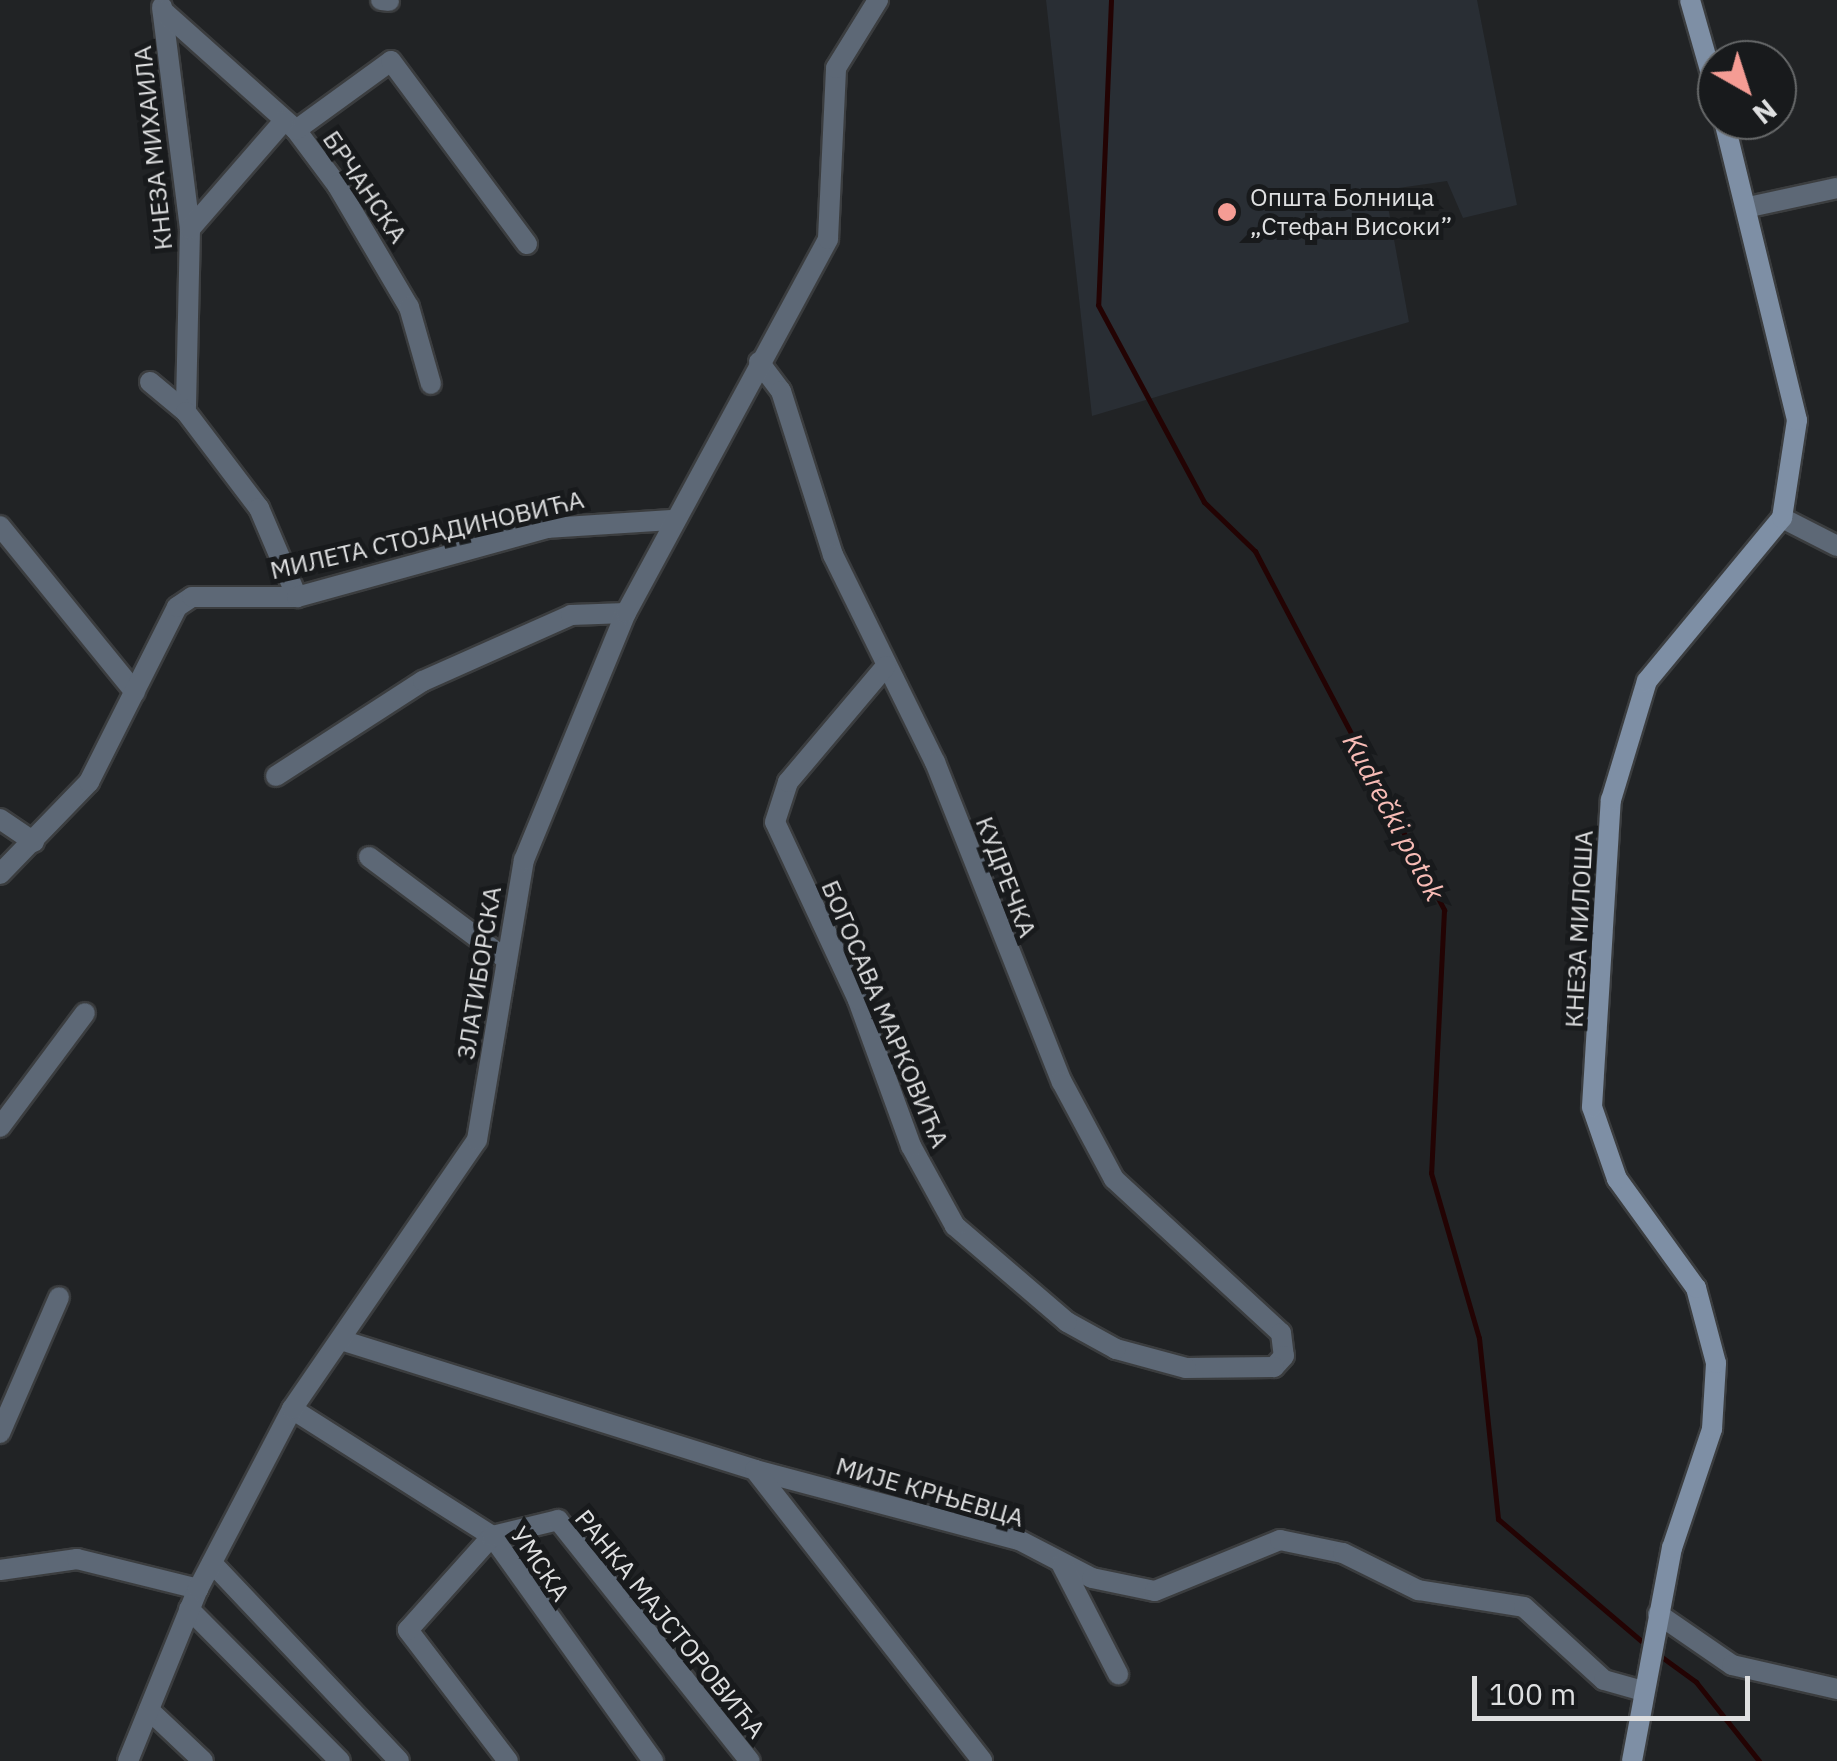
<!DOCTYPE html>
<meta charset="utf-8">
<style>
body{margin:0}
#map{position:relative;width:1837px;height:1761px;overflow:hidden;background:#212325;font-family:"IBM Plex Sans",sans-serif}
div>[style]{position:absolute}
.built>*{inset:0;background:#292e34}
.stream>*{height:5px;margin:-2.5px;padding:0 2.5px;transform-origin:2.5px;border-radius:2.5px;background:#230303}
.roads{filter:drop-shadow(2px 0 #3b3d3f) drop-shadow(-2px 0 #3b3d3f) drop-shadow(0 2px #3b3d3f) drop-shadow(0 -2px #3b3d3f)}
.street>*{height:20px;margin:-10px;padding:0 10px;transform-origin:10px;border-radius:10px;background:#5d6876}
.secondary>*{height:20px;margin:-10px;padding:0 10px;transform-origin:10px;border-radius:10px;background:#7e8fa5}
.dots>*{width:28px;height:28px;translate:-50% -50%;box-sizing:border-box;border:5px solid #181a1c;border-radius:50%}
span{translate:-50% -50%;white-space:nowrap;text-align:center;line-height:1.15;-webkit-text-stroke:10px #181a1c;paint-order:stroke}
.street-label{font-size:25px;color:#dedfe0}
.poi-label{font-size:25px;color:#dedfe0}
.left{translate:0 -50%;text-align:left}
.water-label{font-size:28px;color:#f8bcb6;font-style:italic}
.north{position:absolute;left:1697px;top:40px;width:100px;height:100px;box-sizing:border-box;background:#181a1c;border:2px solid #67696a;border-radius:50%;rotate:141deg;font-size:28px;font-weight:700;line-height:40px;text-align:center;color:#dedfe0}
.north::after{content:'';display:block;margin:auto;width:35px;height:45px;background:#f59c94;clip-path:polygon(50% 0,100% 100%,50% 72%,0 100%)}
.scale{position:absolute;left:1472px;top:1676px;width:278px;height:45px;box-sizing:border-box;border:5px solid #dedfe0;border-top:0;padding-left:12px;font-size:30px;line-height:35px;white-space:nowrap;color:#dedfe0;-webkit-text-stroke:8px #181a1c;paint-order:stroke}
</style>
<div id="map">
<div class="built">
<div style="clip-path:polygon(1046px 0,1477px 0,1517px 205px,1463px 218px,1447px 181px,1385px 190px,1409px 322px,1092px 416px)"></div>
</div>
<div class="stream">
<div style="left:1111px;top:0;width:305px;rotate:92.4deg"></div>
<div style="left:1098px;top:305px;width:224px;rotate:61.7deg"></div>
<div style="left:1204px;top:502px;width:71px;rotate:43.9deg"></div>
<div style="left:1255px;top:551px;width:406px;rotate:62.2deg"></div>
<div style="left:1444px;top:910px;width:263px;rotate:92.8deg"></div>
<div style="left:1431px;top:1173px;width:172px;rotate:73.8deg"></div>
<div style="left:1479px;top:1338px;width:182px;rotate:84deg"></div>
<div style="left:1498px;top:1519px;width:194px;rotate:40.4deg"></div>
<div style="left:1659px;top:1655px;width:46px;rotate:36.1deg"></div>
<div style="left:1696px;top:1682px;width:101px;rotate:51.4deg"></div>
</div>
<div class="roads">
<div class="street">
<div style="left:381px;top:0;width:8px;rotate:7deg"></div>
<div style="left:162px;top:7px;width:224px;rotate:82.8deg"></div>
<div style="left:190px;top:229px;width:183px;rotate:91.3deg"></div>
<div style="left:163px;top:11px;width:178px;rotate:41.8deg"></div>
<div style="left:296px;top:130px;width:69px;rotate:53.3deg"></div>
<div style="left:337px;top:185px;width:142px;rotate:59.5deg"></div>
<div style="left:409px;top:307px;width:80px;rotate:74.1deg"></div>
<div style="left:296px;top:130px;width:117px;rotate:-36deg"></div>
<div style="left:391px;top:61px;width:228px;rotate:53.4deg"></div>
<div style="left:1749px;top:207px;width:90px;rotate:-12.2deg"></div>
<div style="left:190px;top:229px;width:143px;rotate:-49deg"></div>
<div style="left:759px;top:362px;width:36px;rotate:53deg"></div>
<div style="left:781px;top:391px;width:172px;rotate:72.4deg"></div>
<div style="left:833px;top:555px;width:231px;rotate:63.8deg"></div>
<div style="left:935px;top:762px;width:344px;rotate:68.4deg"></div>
<div style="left:1062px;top:1082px;width:110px;rotate:61.8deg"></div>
<div style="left:1114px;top:1179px;width:227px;rotate:42.7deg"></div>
<div style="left:1281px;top:1333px;width:23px;rotate:83deg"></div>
<div style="left:1284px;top:1356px;width:15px;rotate:132deg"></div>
<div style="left:1274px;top:1367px;width:88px;rotate:179.3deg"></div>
<div style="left:1186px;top:1368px;width:73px;rotate:-164.8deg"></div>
<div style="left:1116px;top:1349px;width:56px;rotate:-151.1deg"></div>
<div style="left:1067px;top:1322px;width:148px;rotate:-139.4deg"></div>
<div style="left:955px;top:1226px;width:91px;rotate:-118.8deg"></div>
<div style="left:911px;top:1146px;width:155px;rotate:-110deg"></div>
<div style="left:858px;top:1000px;width:196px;rotate:-115deg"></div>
<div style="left:775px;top:822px;width:42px;rotate:-72deg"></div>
<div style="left:788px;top:782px;width:152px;rotate:-49.8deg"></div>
<div style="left:150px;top:382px;width:47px;rotate:39.8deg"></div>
<div style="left:186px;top:412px;width:121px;rotate:52.8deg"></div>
<div style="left:259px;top:508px;width:97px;rotate:66.9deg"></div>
<div style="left:1782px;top:518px;width:62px;rotate:27deg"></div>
<div style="left:0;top:526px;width:214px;rotate:50.9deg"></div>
<div style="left:276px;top:776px;width:175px;rotate:-32.9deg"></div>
<div style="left:423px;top:681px;width:162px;rotate:-24deg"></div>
<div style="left:571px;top:615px;width:55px;rotate:-2.1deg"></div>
<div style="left:0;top:819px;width:41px;rotate:34.1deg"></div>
<div style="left:369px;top:857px;width:166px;rotate:36.7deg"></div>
<div style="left:0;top:874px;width:128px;rotate:-45.9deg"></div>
<div style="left:89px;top:782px;width:196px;rotate:-63.3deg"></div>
<div style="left:177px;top:607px;width:18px;rotate:-34deg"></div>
<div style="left:192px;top:597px;width:105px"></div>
<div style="left:297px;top:597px;width:260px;rotate:-15.4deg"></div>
<div style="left:548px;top:528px;width:125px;rotate:-3.7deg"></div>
<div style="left:0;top:1127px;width:142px;rotate:-53.3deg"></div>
<div style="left:344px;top:1341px;width:431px;rotate:17.4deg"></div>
<div style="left:755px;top:1470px;width:273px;rotate:14.9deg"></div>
<div style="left:1019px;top:1540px;width:82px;rotate:27.5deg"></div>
<div style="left:1092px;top:1578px;width:64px;rotate:11.7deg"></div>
<div style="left:1155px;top:1591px;width:135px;rotate:-22.2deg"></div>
<div style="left:1280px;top:1540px;width:64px;rotate:11.7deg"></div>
<div style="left:1343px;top:1553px;width:84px;rotate:26.3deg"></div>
<div style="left:1418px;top:1590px;width:107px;rotate:9.1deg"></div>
<div style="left:1524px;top:1607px;width:108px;rotate:42.4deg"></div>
<div style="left:1604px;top:1680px;width:41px;rotate:15.8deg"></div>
<div style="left:292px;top:1409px;width:237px;rotate:32.4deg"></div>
<div style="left:492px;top:1536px;width:277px;rotate:54.4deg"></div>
<div style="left:0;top:1433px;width:148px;rotate:-66.5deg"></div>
<div style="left:755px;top:1470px;width:369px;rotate:52deg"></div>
<div style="left:212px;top:1563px;width:272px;rotate:46.6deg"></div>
<div style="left:1062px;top:1565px;width:123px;rotate:62.8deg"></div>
<div style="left:0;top:1570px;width:78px;rotate:-8.1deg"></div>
<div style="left:77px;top:1559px;width:125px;rotate:13.9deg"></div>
<div style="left:189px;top:1609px;width:214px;rotate:45.2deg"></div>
<div style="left:1658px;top:1614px;width:90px;rotate:34.6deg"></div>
<div style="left:1732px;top:1665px;width:108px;rotate:12.9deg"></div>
<div style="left:149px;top:1710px;width:74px;rotate:43.4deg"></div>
<div style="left:128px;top:1761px;width:186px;rotate:-67.9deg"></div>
<div style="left:198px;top:1589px;width:203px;rotate:-62.4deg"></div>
<div style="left:292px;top:1409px;width:326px;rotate:-55.5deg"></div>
<div style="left:477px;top:1140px;width:284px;rotate:-80.5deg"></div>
<div style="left:524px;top:860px;width:267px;rotate:-67.6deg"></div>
<div style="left:626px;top:613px;width:425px;rotate:-61.6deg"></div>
<div style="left:828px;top:239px;width:171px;rotate:-87.3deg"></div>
<div style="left:836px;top:68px;width:80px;rotate:-58.3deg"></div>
<div style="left:508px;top:1761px;width:165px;rotate:-127.4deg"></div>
<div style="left:408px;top:1630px;width:126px;rotate:-48.2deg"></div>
<div style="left:492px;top:1536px;width:68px;rotate:-13.6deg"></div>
<div style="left:558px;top:1520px;width:308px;rotate:51.5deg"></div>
</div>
<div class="secondary">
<div style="left:1690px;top:0;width:99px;rotate:74.1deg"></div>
<div style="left:1632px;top:1761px;width:217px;rotate:-79.4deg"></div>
<div style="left:1672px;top:1548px;width:126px;rotate:-71.4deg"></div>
<div style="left:1712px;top:1429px;width:66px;rotate:-86.5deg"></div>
<div style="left:1716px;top:1363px;width:78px;rotate:-104.9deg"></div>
<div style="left:1696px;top:1288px;width:135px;rotate:-125.9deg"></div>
<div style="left:1617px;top:1179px;width:76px;rotate:-109.1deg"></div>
<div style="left:1592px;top:1107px;width:308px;rotate:-86.5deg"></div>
<div style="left:1611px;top:800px;width:124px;rotate:-73.2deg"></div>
<div style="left:1647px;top:681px;width:212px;rotate:-50.4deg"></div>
<div style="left:1782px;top:518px;width:99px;rotate:-81.3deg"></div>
<div style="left:1797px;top:420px;width:309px;rotate:-103.7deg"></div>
</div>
</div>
<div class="dots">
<div style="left:1227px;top:212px;background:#f59c94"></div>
</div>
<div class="street-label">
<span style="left:153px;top:148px;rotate:-96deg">КНЕЗА МИХАИЛА</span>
<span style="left:365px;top:187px;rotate:56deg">БРЧАНСКА</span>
<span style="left:427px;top:535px;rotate:-13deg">МИЛЕТА СТОЈАДИНОВИЋА</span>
<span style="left:1006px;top:877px;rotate:69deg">КУДРЕЧКА</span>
<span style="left:1579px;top:929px;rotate:-87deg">КНЕЗА МИЛОША</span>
<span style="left:479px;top:973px;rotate:-81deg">ЗЛАТИБОРСКА</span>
<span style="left:885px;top:1014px;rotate:67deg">БОГОСАВА МАРКОВИЋА</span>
<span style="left:930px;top:1492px;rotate:16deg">МИЈЕ КРЊЕВЦА</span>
<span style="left:540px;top:1564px;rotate:56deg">УМСКА</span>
<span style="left:670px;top:1624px;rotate:51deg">РАНКА МАЈСТОРОВИЋА</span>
</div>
<div class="poi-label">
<span class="left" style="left:1250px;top:212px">Општа Болница<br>„Стефан Високи”</span>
</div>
<div class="water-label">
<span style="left:1394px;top:817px;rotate:62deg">Kudrečki potok</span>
</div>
<div class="north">N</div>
<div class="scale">100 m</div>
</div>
